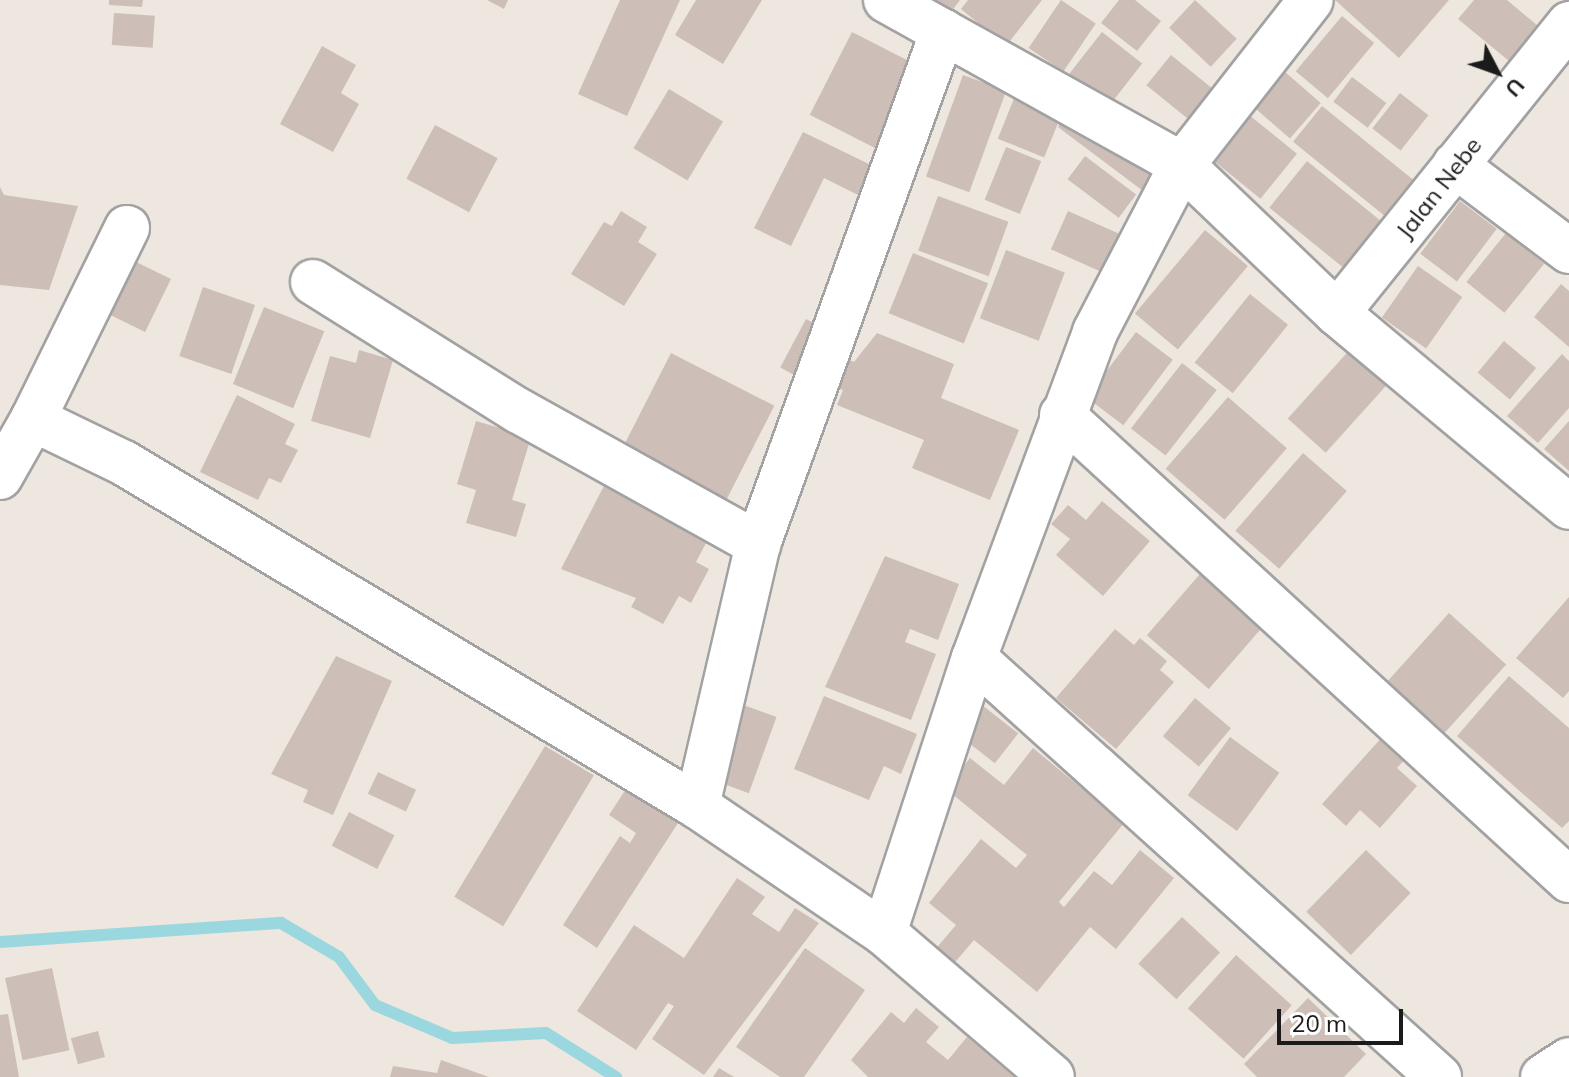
<!DOCTYPE html>
<style>
body{margin:0}
#map{position:relative;width:1569px;height:1077px;overflow:hidden;background:#ede7df;font-family:Mulish,sans-serif}
div>[style]{position:absolute}
.stream>*{height:12px;margin:-6px;padding:0 6px;transform-origin:6px;border-radius:6px;background:#9bd7df}
.building>*{inset:0;background:#cdbfb8;transform-origin:0 0}
.roads{filter:drop-shadow(2px 0 #a2a2a2) drop-shadow(-2px 0 #a2a2a2) drop-shadow(0 2px #a2a2a2) drop-shadow(0 -2px #a2a2a2)}
.street>*{height:44px;margin:-22px;padding:0 22px;transform-origin:22px;border-radius:22px;background:#fff}
span{translate:-50% -50%;white-space:nowrap;text-align:center;line-height:1.15;-webkit-text-stroke:7px #fff;paint-order:stroke}
.street-label{font-size:24px;color:#1b1b1b}
.north{position:absolute;left:1457px;top:32px;width:80px;height:80px;-webkit-text-stroke:6px #fff;paint-order:stroke;rotate:131deg;font-size:22px;font-weight:700;line-height:32px;text-align:center;color:#1b1b1b}
.north::after{content:'';display:block;margin:auto;width:28px;height:36px;background:#1b1b1b;clip-path:polygon(50% 0,100% 100%,50% 72%,0 100%)}
.scale{position:absolute;left:1277px;top:1009px;width:126px;height:36px;box-sizing:border-box;border:4px solid #1b1b1b;border-top:0;padding-left:10px;font-size:24px;line-height:28px;white-space:nowrap;color:#1b1b1b;-webkit-text-stroke:6px #fff;paint-order:stroke}
</style>
<div id="map">
<div class="stream">
<div style="left:0;top:942px;width:282px;rotate:-3.9deg"></div>
<div style="left:281px;top:923px;width:67px;rotate:30.4deg"></div>
<div style="left:339px;top:957px;width:60px;rotate:53.1deg"></div>
<div style="left:375px;top:1005px;width:84px;rotate:23.2deg"></div>
<div style="left:452px;top:1038px;width:94px;rotate:-3deg"></div>
<div style="left:546px;top:1033px;width:83px;rotate:32.2deg"></div>
</div>
<div class="building">
<div style="clip-path:polygon(109px 0,143px 0,142px 7px,109px 5px)"></div>
<div style="clip-path:polygon(487px 0,508px 0,504px 9px)"></div>
<div style="clip-path:polygon(620px 0,680px 0,627px 116px,578px 94px)"></div>
<div style="clip-path:polygon(696px 0,762px 0,723px 64px,675px 35px)"></div>
<div style="clip-path:polygon(921px 0,960px 0,946px 19px)"></div>
<div style="clip-path:polygon(968px 0,1042px 0,1006px 46px,961px 9px)"></div>
<div style="left:1061px;top:0;width:42px;height:58px;rotate:34deg"></div>
<div style="clip-path:polygon(1119px 0,1135px 0,1161px 21px,1137px 51px,1101px 23px)"></div>
<div style="left:1195px;top:0;width:57px;height:38px;rotate:43deg"></div>
<div style="clip-path:polygon(1335px 0,1449px 0,1399px 58px)"></div>
<div style="clip-path:polygon(1474px 0,1507px 0,1538px 26px,1509px 61px,1458px 19px)"></div>
<div style="left:114px;top:13px;width:41px;height:32px;rotate:4deg"></div>
<div style="left:1342px;top:16px;width:42px;height:72px;rotate:40deg"></div>
<div style="left:852px;top:32px;width:77px;height:93px;rotate:27deg"></div>
<div style="left:1102px;top:32px;width:51px;height:53px;rotate:38deg"></div>
<div style="clip-path:polygon(322px 46px,356px 65px,341px 93px,359px 104px,333px 152px,280px 124px)"></div>
<div style="left:1171px;top:55px;width:54px;height:39px;rotate:39deg"></div>
<div style="left:1277px;top:65px;width:58px;height:47px;rotate:41deg"></div>
<div style="left:963px;top:75px;width:46px;height:108px;rotate:20deg"></div>
<div style="left:1352px;top:77px;width:43px;height:31px;rotate:37deg"></div>
<div style="left:669px;top:89px;width:63px;height:69px;rotate:31deg"></div>
<div style="left:1400px;top:93px;width:36px;height:45px;rotate:38deg"></div>
<div style="left:1015px;top:96px;width:50px;height:46px;rotate:22deg"></div>
<div style="left:1322px;top:106px;width:134px;height:46px;rotate:39deg"></div>
<div style="left:1070px;top:111px;width:107px;height:20px;rotate:37deg"></div>
<div style="left:1248px;top:114px;width:63px;height:58px;rotate:39deg"></div>
<div style="left:435px;top:125px;width:71px;height:61px;rotate:28deg"></div>
<div style="clip-path:polygon(803px 132px,873px 166px,858px 195px,824px 178px,791px 246px,754px 228px)"></div>
<div style="left:1006px;top:147px;width:38px;height:57px;rotate:22deg"></div>
<div style="left:1085px;top:156px;width:64px;height:29px;rotate:37deg"></div>
<div style="left:1307px;top:161px;width:96px;height:60px;rotate:39deg"></div>
<div style="clip-path:polygon(0 187px,4px 195px,78px 206px,49px 290px,0 285px)"></div>
<div style="left:938px;top:196px;width:75px;height:58px;rotate:20deg"></div>
<div style="left:1460px;top:201px;width:46px;height:66px;rotate:37deg"></div>
<div style="clip-path:polygon(621px 211px,647px 227px,638px 242px,657px 254px,624px 306px,571px 274px,604px 222px,612px 226px)"></div>
<div style="left:1068px;top:211px;width:58px;height:42px;rotate:24deg"></div>
<div style="left:1205px;top:230px;width:56px;height:109px;rotate:40deg"></div>
<div style="left:1506px;top:233px;width:49px;height:63px;rotate:39deg"></div>
<div style="left:1006px;top:250px;width:63px;height:73px;rotate:21deg"></div>
<div style="left:913px;top:253px;width:81px;height:65px;rotate:22deg"></div>
<div style="left:126px;top:257px;width:50px;height:59px;rotate:26deg"></div>
<div style="left:1418px;top:266px;width:54px;height:63px;rotate:35deg"></div>
<div style="clip-path:polygon(1561px 284px,1569px 291px,1569px 347px,1534px 317px)"></div>
<div style="left:203px;top:287px;width:55px;height:73px;rotate:19deg"></div>
<div style="left:1250px;top:294px;width:49px;height:88px;rotate:39deg"></div>
<div style="left:264px;top:307px;width:65px;height:83px;rotate:22deg"></div>
<div style="left:806px;top:319px;width:17px;height:55px;rotate:28deg"></div>
<div style="left:1136px;top:332px;width:46px;height:82px;rotate:37deg"></div>
<div style="clip-path:polygon(877px 333px,954px 364px,941px 398px,1019px 430px,990px 500px,912px 468px,924px 440px,837px 405px,843px 390px,831px 386px,844px 357px,854px 362px)"></div>
<div style="left:1504px;top:341px;width:42px;height:41px;rotate:40deg"></div>
<div style="left:1354px;top:345px;width:51px;height:99px;rotate:42deg"></div>
<div style="clip-path:polygon(359px 350px,393px 360px,370px 438px,311px 421px,330px 356px,356px 363px)"></div>
<div style="left:671px;top:353px;width:116px;height:116px;rotate:27deg"></div>
<div style="clip-path:polygon(1562px 354px,1569px 361px,1569px 408px,1538px 443px,1507px 416px)"></div>
<div style="left:1182px;top:363px;width:44px;height:83px;rotate:38deg"></div>
<div style="clip-path:polygon(237px 395px,295px 424px,285px 444px,298px 450px,281px 483px,269px 478px,258px 500px,200px 472px)"></div>
<div style="left:1228px;top:397px;width:78px;height:95px;rotate:41deg"></div>
<div style="clip-path:polygon(476px 421px,531px 437px,512px 500px,526px 504px,516px 537px,466px 523px,476px 490px,457px 484px)"></div>
<div style="clip-path:polygon(1569px 421px,1569px 471px,1544px 449px)"></div>
<div style="left:1303px;top:453px;width:58px;height:103px;rotate:41deg"></div>
<div style="clip-path:polygon(607px 480px,712px 532px,696px 562px,709px 569px,691px 603px,679px 596px,663px 624px,631px 607px,636px 598px,561px 569px)"></div>
<div style="clip-path:polygon(1102px 501px,1150px 541px,1103px 596px,1056px 555px,1070px 539px,1051px 524px,1068px 505px,1086px 520px)"></div>
<div style="clip-path:polygon(885px 556px,959px 584px,938px 640px,910px 629px,905px 642px,936px 654px,911px 720px,825px 687px)"></div>
<div style="left:1200px;top:574px;width:82px;height:81px;rotate:41deg"></div>
<div style="clip-path:polygon(1569px 597px,1569px 691px,1563px 698px,1516px 658px)"></div>
<div style="left:1449px;top:613px;width:77px;height:108px;rotate:42deg"></div>
<div style="clip-path:polygon(1115px 629px,1134px 645px,1140px 638px,1167px 661px,1160px 670px,1174px 682px,1116px 749px,1056px 698px)"></div>
<div style="clip-path:polygon(336px 656px,392px 681px,333px 815px,303px 802px,308px 790px,271px 774px)"></div>
<div style="clip-path:polygon(1509px 676px,1569px 728px,1569px 821px,1562px 828px,1457px 736px)"></div>
<div style="clip-path:polygon(824px 696px,917px 734px,901px 774px,884px 766px,869px 800px,794px 769px)"></div>
<div style="left:1195px;top:698px;width:47px;height:50px;rotate:40deg"></div>
<div style="left:738px;top:703px;width:41px;height:81px;rotate:20deg"></div>
<div style="left:982px;top:705px;width:46px;height:38px;rotate:38deg"></div>
<div style="clip-path:polygon(1384px 735px,1408px 756px,1397px 768px,1417px 786px,1380px 828px,1360px 810px,1346px 826px,1322px 804px)"></div>
<div style="left:1230px;top:737px;width:61px;height:72px;rotate:36deg"></div>
<div style="left:545px;top:746px;width:57px;height:176px;rotate:31deg"></div>
<div style="clip-path:polygon(1033px 748px,1124px 823px,1059px 902px,1064px 907px,1094px 871px,1112px 885px,1140px 850px,1174px 878px,1116px 949px,1090px 927px,1037px 992px,974px 940px,951px 967px,933px 952px,956px 925px,929px 903px,981px 839px,1016px 868px,1027px 855px,946px 789px,970px 758px,1004px 785px)"></div>
<div style="left:378px;top:772px;width:42px;height:24px;rotate:25deg"></div>
<div style="clip-path:polygon(626px 789px,678px 823px,597px 948px,563px 925px,620px 836px,630px 843px,636px 833px,609px 815px)"></div>
<div style="left:349px;top:812px;width:51px;height:38px;rotate:27deg"></div>
<div style="left:1366px;top:850px;width:62px;height:86px;rotate:44deg"></div>
<div style="clip-path:polygon(737px 878px,765px 897px,752px 914px,779px 932px,795px 908px,819px 923px,704px 1075px,652px 1039px,674px 1006px,668px 1003px,636px 1050px,577px 1011px,634px 925px,684px 958px)"></div>
<div style="left:1182px;top:917px;width:52px;height:64px;rotate:43deg"></div>
<div style="clip-path:polygon(805px 948px,865px 990px,804px 1077px,780px 1077px,736px 1047px)"></div>
<div style="left:1236px;top:955px;width:75px;height:72px;rotate:42deg"></div>
<div style="left:52px;top:968px;width:84px;height:48px;rotate:78deg"></div>
<div style="clip-path:polygon(1308px 998px,1366px 1054px,1344px 1077px,1257px 1077px,1244px 1064px)"></div>
<div style="clip-path:polygon(916px 1008px,939px 1027px,926px 1042px,948px 1060px,967px 1037px,1014px 1077px,868px 1077px,851px 1060px,891px 1012px,904px 1023px)"></div>
<div style="clip-path:polygon(8px 1014px,19px 1077px,0 1077px,0 1015px)"></div>
<div style="left:98px;top:1031px;width:27px;height:28px;rotate:75deg"></div>
<div style="clip-path:polygon(441px 1060px,489px 1077px,390px 1077px,393px 1066px,437px 1073px)"></div>
<div style="clip-path:polygon(719px 1068px,734px 1077px,713px 1077px)"></div>
</div>
<div class="roads">
<div class="street">
<div style="left:886px;top:0;width:339px;rotate:29.1deg"></div>
<div style="left:1182px;top:165px;width:214px;rotate:43.7deg"></div>
<div style="left:1337px;top:313px;width:302px;rotate:39.9deg"></div>
<div style="left:1455px;top:165px;width:143px;rotate:37deg"></div>
<div style="left:313px;top:282px;width:243px;rotate:32.1deg"></div>
<div style="left:519px;top:411px;width:274px;rotate:29.1deg"></div>
<div style="left:1337px;top:313px;width:371px;rotate:-51.2deg"></div>
<div style="left:1062px;top:415px;width:688px;rotate:42.53deg"></div>
<div style="left:33px;top:419px;width:213px;rotate:-63.8deg"></div>
<div style="left:0;top:477px;width:67px;rotate:-60.4deg"></div>
<div style="left:33px;top:419px;width:101px;rotate:25.8deg"></div>
<div style="left:124px;top:463px;width:668px;rotate:30.9deg"></div>
<div style="left:697px;top:806px;width:226px;rotate:34.2deg"></div>
<div style="left:884px;top:933px;width:221px;rotate:40.6deg"></div>
<div style="left:974px;top:658px;width:626px;rotate:42.02deg"></div>
<div style="left:697px;top:806px;width:269px;rotate:-76.9deg"></div>
<div style="left:758px;top:544px;width:545px;rotate:-70.17deg"></div>
<div style="left:884px;top:933px;width:289px;rotate:-71.9deg"></div>
<div style="left:974px;top:658px;width:348px;rotate:-69.6deg"></div>
<div style="left:1095px;top:332px;width:188px;rotate:-62.5deg"></div>
<div style="left:1182px;top:165px;width:209px;rotate:-52deg"></div>
<div style="left:1543px;top:1077px;width:31px;rotate:-33deg"></div>
</div>
</div>
<div class="street-label">
<span style="left:1439px;top:188px;rotate:-52deg">Jalan Nebe</span>
</div>
<div class="north">U</div>
<div class="scale">20 m</div>
</div>
